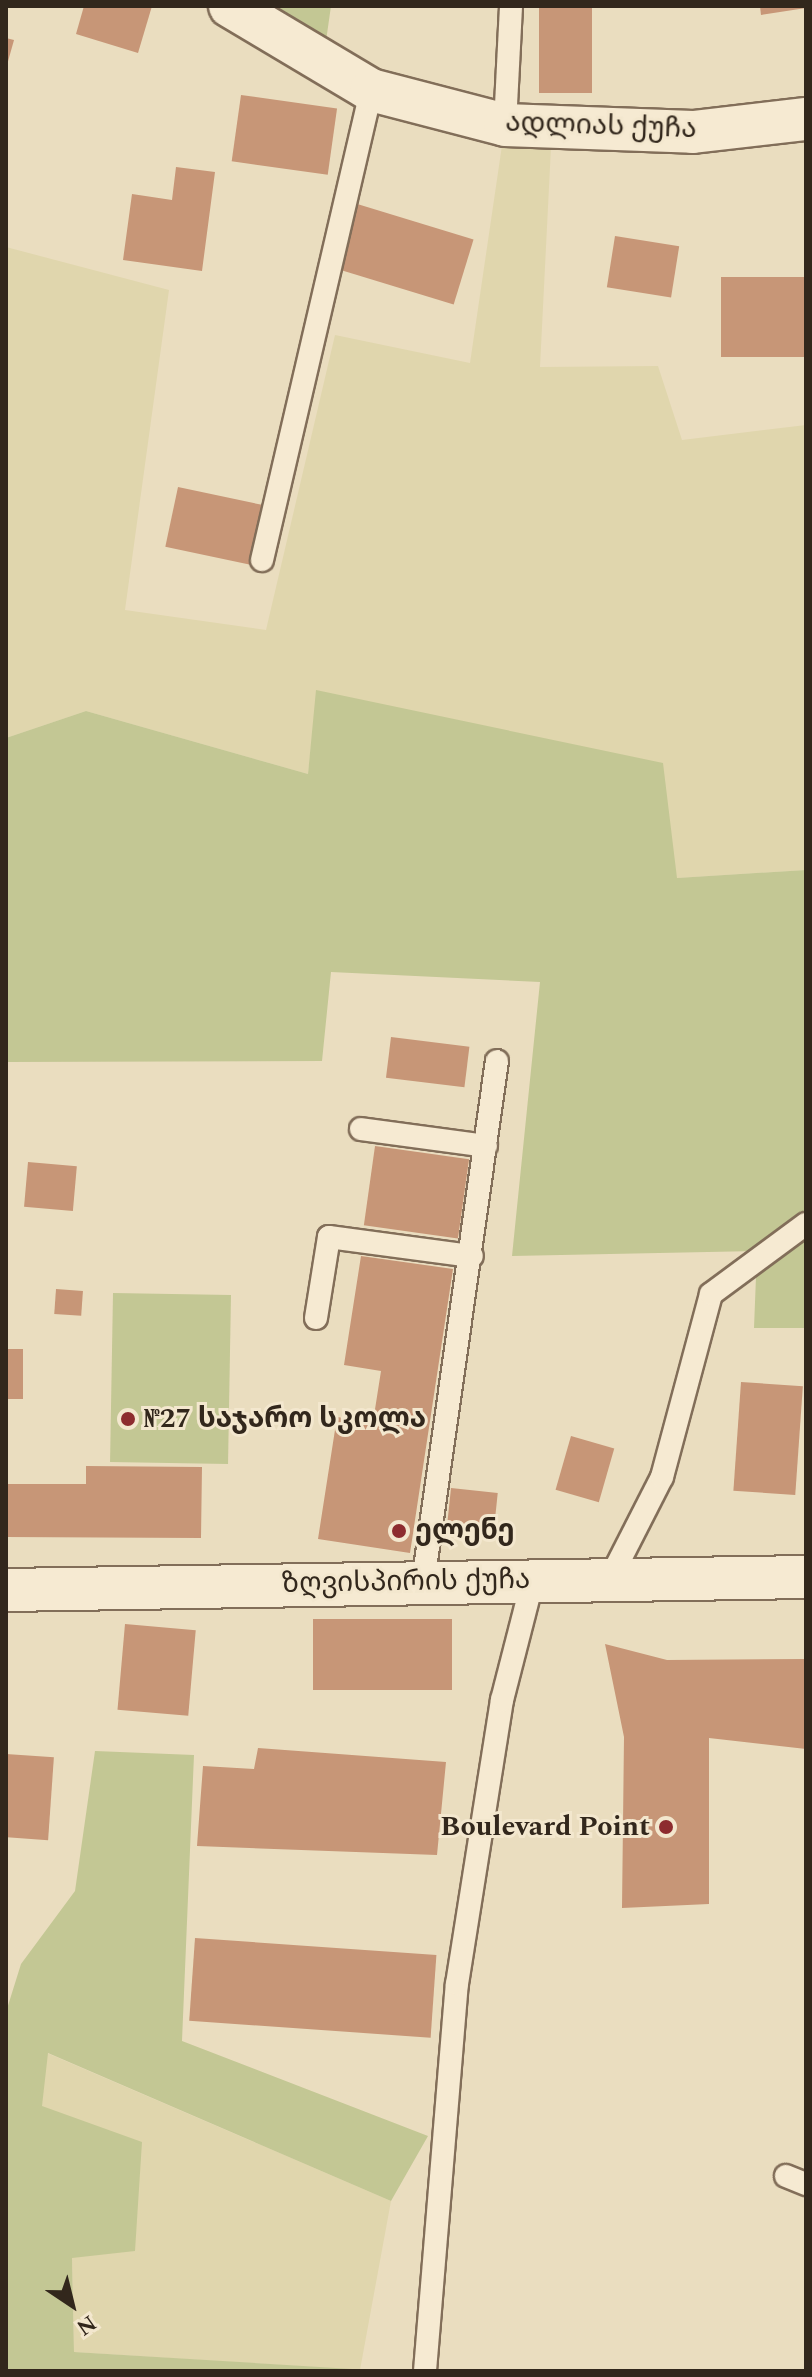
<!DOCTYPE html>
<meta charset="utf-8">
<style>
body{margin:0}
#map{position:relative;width:812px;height:2377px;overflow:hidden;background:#eaddbf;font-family:Spectral,"Noto Sans Georgian",serif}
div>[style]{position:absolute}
.farmland>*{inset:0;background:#e0d6ad}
.green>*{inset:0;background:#c3c794;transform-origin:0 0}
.building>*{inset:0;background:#c79677;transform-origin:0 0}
.roads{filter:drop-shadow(2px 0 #826e59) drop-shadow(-2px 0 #826e59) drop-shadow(0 2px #826e59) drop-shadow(0 -2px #826e59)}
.service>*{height:22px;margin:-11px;padding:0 11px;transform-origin:11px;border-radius:11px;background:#f6ead2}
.minor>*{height:42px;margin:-21px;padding:0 21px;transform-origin:21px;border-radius:21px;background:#f6ead2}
.dots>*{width:22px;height:22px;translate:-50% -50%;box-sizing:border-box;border:4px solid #f3e7ce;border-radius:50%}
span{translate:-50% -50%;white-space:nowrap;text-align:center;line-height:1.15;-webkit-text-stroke:6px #f3e7ce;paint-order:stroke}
.street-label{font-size:28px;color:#32271c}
.poi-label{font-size:28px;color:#32271c;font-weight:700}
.left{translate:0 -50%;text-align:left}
.right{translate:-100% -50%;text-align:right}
.frame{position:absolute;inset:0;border:8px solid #32271c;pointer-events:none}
.north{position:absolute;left:32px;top:2265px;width:80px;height:80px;-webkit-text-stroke:6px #f3e7ce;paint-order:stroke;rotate:145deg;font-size:22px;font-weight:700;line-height:32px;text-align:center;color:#32271c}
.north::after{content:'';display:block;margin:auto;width:28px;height:36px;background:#32271c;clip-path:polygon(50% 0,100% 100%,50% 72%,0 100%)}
</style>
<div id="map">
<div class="farmland">
<div style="clip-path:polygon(505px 125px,552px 127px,540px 367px,658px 366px,682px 440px,806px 425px,806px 870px,677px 878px,317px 691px,308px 774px,86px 711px,6px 738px,6px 247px,169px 290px,125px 610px,266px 630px,335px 335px,470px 363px)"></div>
<div style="clip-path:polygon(47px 2053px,391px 2201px,360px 2370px,74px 2352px,72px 2258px,41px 2106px)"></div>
</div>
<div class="green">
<div style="clip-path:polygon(230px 6px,331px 6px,323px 62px)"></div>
<div style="clip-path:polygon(316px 690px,663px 763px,677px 878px,806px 870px,806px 1328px,754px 1328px,757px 1251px,512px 1256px,540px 982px,331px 972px,322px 1061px,6px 1062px,6px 738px,86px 711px,308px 774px)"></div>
<div style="left:113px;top:1293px;width:118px;height:169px;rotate:1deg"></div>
<div style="clip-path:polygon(95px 1751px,194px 1755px,182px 2041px,428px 2136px,391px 2201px,48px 2053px,42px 2106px,142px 2142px,135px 2251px,72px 2258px,74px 2352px,385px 2371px,6px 2371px,6px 2012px,21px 1964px,75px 1891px)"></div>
</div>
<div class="building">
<div style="clip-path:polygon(84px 6px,152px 6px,138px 53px,76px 34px)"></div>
<div style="left:539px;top:6px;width:53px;height:87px"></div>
<div style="clip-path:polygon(760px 6px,806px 6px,806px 8px,761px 15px)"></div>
<div style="clip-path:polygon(6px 38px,14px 40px,7px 65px,6px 65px)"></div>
<div style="left:241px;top:95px;width:97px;height:67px;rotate:8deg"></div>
<div style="clip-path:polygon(176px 167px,215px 172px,202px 271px,123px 260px,132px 194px,172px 200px)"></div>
<div style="left:354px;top:203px;width:125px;height:68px;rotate:17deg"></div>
<div style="left:615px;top:236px;width:65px;height:52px;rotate:9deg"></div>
<div style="left:721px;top:277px;width:85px;height:80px"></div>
<div style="left:178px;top:487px;width:87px;height:61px;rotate:12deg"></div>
<div style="left:391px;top:1037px;width:79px;height:41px;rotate:7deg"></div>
<div style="left:375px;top:1146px;width:95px;height:80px;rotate:8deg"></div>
<div style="left:28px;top:1162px;width:49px;height:45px;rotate:5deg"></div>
<div style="clip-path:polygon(361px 1256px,453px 1269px,410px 1553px,318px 1539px,337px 1417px,373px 1422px,381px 1371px,344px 1365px)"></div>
<div style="left:56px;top:1289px;width:27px;height:25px;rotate:4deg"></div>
<div style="left:6px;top:1349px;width:17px;height:50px"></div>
<div style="left:741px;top:1382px;width:62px;height:109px;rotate:4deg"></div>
<div style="left:571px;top:1436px;width:45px;height:56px;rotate:16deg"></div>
<div style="clip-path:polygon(86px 1466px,202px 1467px,201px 1538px,6px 1537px,6px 1484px,86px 1484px)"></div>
<div style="left:451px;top:1488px;width:47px;height:46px;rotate:6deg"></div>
<div style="left:313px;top:1619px;width:139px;height:71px"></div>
<div style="left:125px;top:1624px;width:71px;height:86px;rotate:5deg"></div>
<div style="clip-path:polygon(605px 1644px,667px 1660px,806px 1659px,806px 1749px,709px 1738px,709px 1904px,622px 1908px,624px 1737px)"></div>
<div style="clip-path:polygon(258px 1748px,446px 1762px,437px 1855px,197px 1846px,203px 1766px,254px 1769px)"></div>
<div style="left:6px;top:1754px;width:48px;height:83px;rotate:4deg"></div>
<div style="left:195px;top:1938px;width:242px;height:83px;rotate:4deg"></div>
</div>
<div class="roads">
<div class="service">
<div style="left:505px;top:125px;width:119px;rotate:-87.1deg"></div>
<div style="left:262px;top:560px;width:482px;rotate:-76.9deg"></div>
<div style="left:361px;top:1129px;width:126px;rotate:7.7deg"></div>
<div style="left:316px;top:1318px;width:82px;rotate:-80.9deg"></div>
<div style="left:329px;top:1237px;width:144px;rotate:7.6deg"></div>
<div style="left:610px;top:1579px;width:114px;rotate:-63deg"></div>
<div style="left:662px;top:1477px;width:189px;rotate:-75deg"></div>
<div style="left:711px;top:1294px;width:118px;rotate:-36.4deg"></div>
<div style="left:423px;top:1582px;width:526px;rotate:-81.92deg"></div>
<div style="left:786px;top:2176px;width:22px;rotate:22deg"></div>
<div style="left:425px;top:2371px;width:388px;rotate:-85.3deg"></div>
<div style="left:457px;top:1984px;width:288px;rotate:-81deg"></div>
<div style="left:502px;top:1700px;width:125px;rotate:-75.6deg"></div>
</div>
<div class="minor">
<div style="left:230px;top:6px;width:164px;rotate:30.8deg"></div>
<div style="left:371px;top:90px;width:138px;rotate:14.6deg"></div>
<div style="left:505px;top:125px;width:188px;rotate:2.1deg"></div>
<div style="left:693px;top:132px;width:114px;rotate:-6.6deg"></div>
<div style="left:6px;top:1590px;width:800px;rotate:-0.93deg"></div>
</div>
</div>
<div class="dots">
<div style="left:128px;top:1419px;background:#8d2c2f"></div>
<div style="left:399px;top:1531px;background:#8d2c2f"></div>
<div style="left:666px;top:1827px;background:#8d2c2f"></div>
</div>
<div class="street-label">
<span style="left:601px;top:126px;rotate:2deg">ადლიას ქუჩა</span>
<span style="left:406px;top:1582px;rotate:-1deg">ზღვისპირის ქუჩა</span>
</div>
<div class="poi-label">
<span class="left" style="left:144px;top:1419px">№27 საჯარო სკოლა</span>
<span class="left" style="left:415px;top:1531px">ელენე</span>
<span class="right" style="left:650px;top:1827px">Boulevard Point</span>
</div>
<div class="frame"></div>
<div class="north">N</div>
</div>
